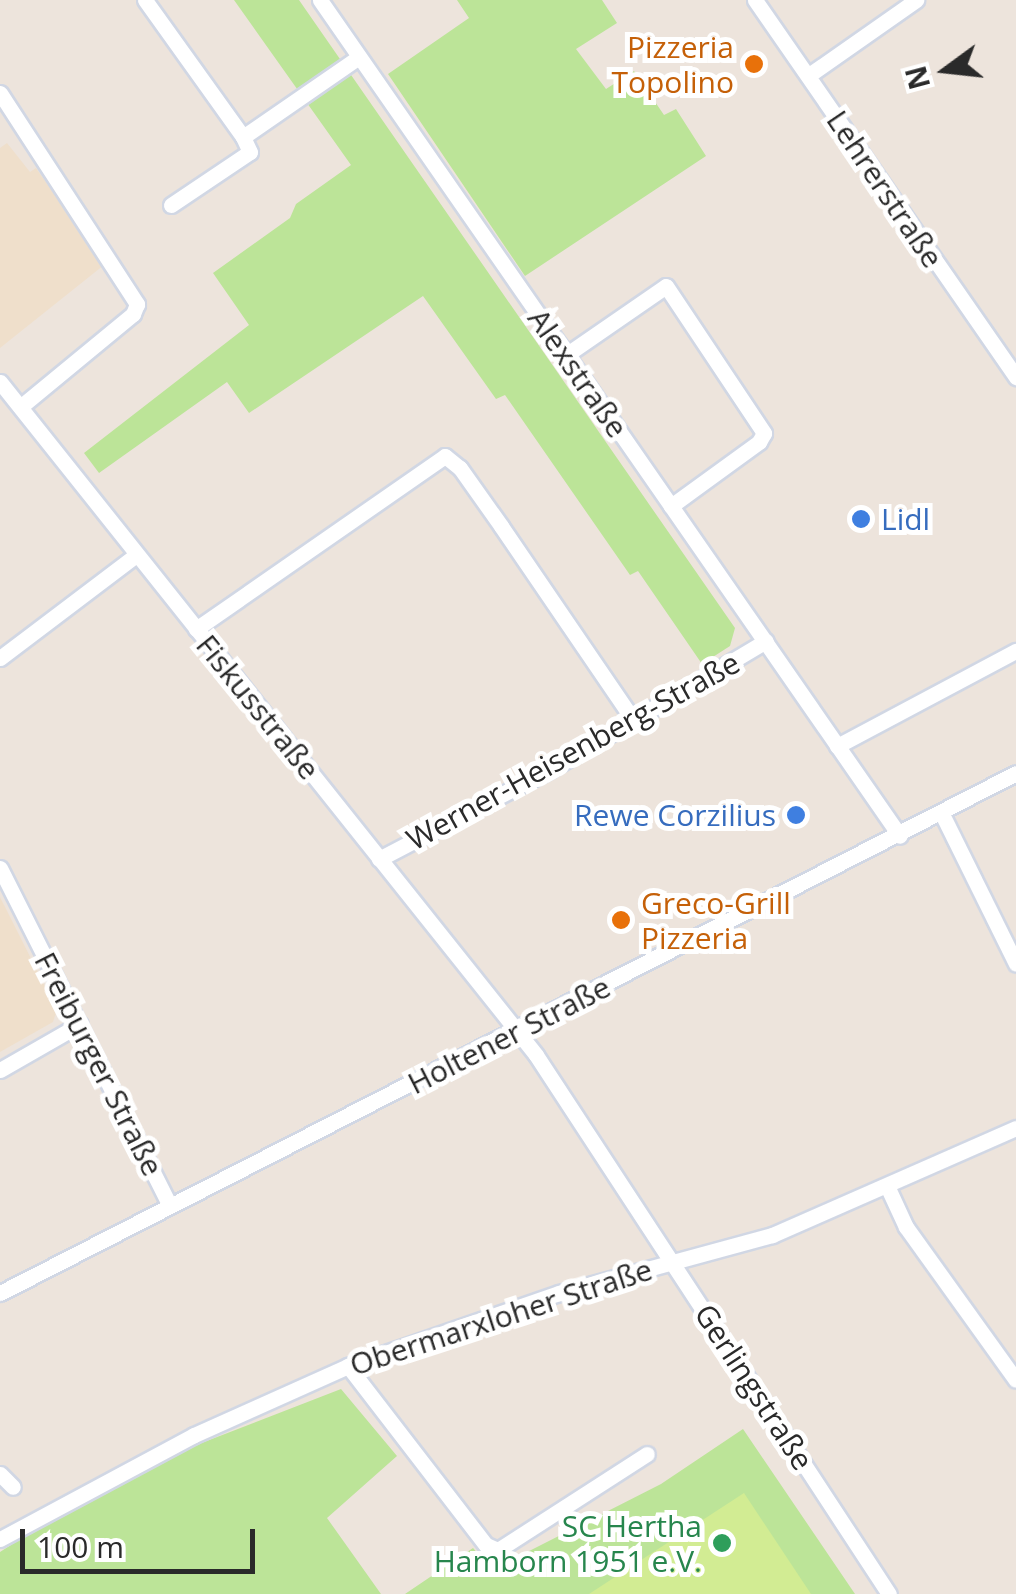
<!DOCTYPE html>
<meta charset="utf-8">
<style>
body{margin:0}
#map{position:relative;width:1016px;height:1594px;overflow:hidden;background:#ede4dc;font-family:"Open Sans",sans-serif}
div>[style]{position:absolute}
.education>*{inset:0;background:#efdfcb}
.green>*{inset:0;background:#bce498}
.pitch>*{inset:0;background:#d2ec93}
.roads{filter:drop-shadow(2px 0 #d1d7e4) drop-shadow(-2px 0 #d1d7e4) drop-shadow(0 2px #d1d7e4) drop-shadow(0 -2px #d1d7e4)}
.minor>*{height:15px;margin:-7.5px;padding:0 7.5px;transform-origin:7.5px;border-radius:7.5px;background:#fff}
.dots>*{width:28px;height:28px;translate:-50% -50%;box-sizing:border-box;border:5px solid #fff;border-radius:50%}
span{translate:-50% -50%;white-space:nowrap;text-align:center;line-height:1.15;-webkit-text-stroke:10px #fff;paint-order:stroke}
.food-label{font-size:30px;color:#c56008}
.right{translate:-100% -50%;text-align:right}
.left{translate:0 -50%;text-align:left}
.street-label{font-size:30px;color:#2a2a2a}
.shop-label{font-size:30px;color:#366cbe}
.leisure-label{font-size:30px;color:#27864d}
.north{position:absolute;left:896px;top:20px;width:100px;height:100px;-webkit-text-stroke:8px #fff;paint-order:stroke;rotate:255deg;font-size:28px;font-weight:700;line-height:40px;text-align:center;color:#2a2a2a}
.north::after{content:'';display:block;margin:auto;width:35px;height:45px;background:#2a2a2a;clip-path:polygon(50% 0,100% 100%,50% 72%,0 100%)}
.scale{position:absolute;left:20px;top:1529px;width:235px;height:45px;box-sizing:border-box;border:5px solid #2a2a2a;border-top:0;padding-left:12px;font-size:30px;line-height:35px;white-space:nowrap;color:#2a2a2a;-webkit-text-stroke:8px #fff;paint-order:stroke}
</style>
<div id="map">
<div class="education">
<div style="clip-path:polygon(7px 143px,30px 172px,36px 168px,104px 265px,0 348px,0 148px)"></div>
<div style="clip-path:polygon(0 897px,57px 1010px,53px 1022px,0 1052px)"></div>
</div>
<div class="green">
<div style="clip-path:polygon(234px 0,299px 0,735px 628px,730px 646px,702px 664px,638px 571px,630px 575px,505px 395px,496px 399px,423px 296px,249px 413px,227px 382px,99px 473px,84px 453px,249px 325px,213px 273px,290px 218px,296px 204px,351px 165px)"></div>
<div style="clip-path:polygon(457px 0,602px 0,617px 23px,576px 49px,606px 89px,634px 71px,664px 115px,676px 109px,706px 156px,525px 276px,388px 74px,469px 18px)"></div>
<div style="clip-path:polygon(341px 1389px,397px 1456px,327px 1518px,381px 1594px,0 1594px,0 1552px,31px 1532px,199px 1444px)"></div>
<div style="clip-path:polygon(743px 1429px,855px 1594px,405px 1594px,473px 1548px,492px 1570px,661px 1484px)"></div>
</div>
<div class="pitch">
<div style="clip-path:polygon(744px 1493px,811px 1594px,589px 1594px)"></div>
</div>
<div class="roads">
<div class="minor">
<div style="left:145px;top:0;width:168px;rotate:54.4deg"></div>
<div style="left:243px;top:137px;width:141px;rotate:-34.6deg"></div>
<div style="left:320px;top:0;width:1017px;rotate:55.25deg"></div>
<div style="left:755px;top:0;width:459px;rotate:55.3deg"></div>
<div style="left:809px;top:75px;width:131px;rotate:-35deg"></div>
<div style="left:0;top:93px;width:252px;rotate:57deg"></div>
<div style="left:137px;top:304px;width:11px;rotate:112deg"></div>
<div style="left:133px;top:314px;width:146px;rotate:140.5deg"></div>
<div style="left:171px;top:205px;width:95px;rotate:-33.9deg"></div>
<div style="left:250px;top:152px;width:17px;rotate:-115deg"></div>
<div style="left:566px;top:355px;width:121px;rotate:-34.6deg"></div>
<div style="left:666px;top:286px;width:177px;rotate:56.3deg"></div>
<div style="left:764px;top:433px;width:10px;rotate:119deg"></div>
<div style="left:759px;top:442px;width:109px;rotate:144deg"></div>
<div style="left:0;top:382px;width:860px;rotate:51.46deg"></div>
<div style="left:536px;top:1055px;width:644px;rotate:56.78deg"></div>
<div style="left:196px;top:629px;width:303px;rotate:-34.8deg"></div>
<div style="left:445px;top:456px;width:19px;rotate:39deg"></div>
<div style="left:460px;top:468px;width:71px;rotate:54.7deg"></div>
<div style="left:501px;top:526px;width:236px;rotate:55.7deg"></div>
<div style="left:0;top:658px;width:171px;rotate:-37.1deg"></div>
<div style="left:837px;top:746px;width:203px;rotate:-28deg"></div>
<div style="left:942px;top:814px;width:167px;rotate:63.7deg"></div>
<div style="left:379px;top:859px;width:194px;rotate:-27.6deg"></div>
<div style="left:551px;top:769px;width:250px;rotate:-30.8deg"></div>
<div style="left:0;top:868px;width:378px;rotate:63.3deg"></div>
<div style="left:0;top:1070px;width:92px;rotate:-29.9deg"></div>
<div style="left:888px;top:1188px;width:43px;rotate:65.2deg"></div>
<div style="left:906px;top:1227px;width:188px;rotate:54.3deg"></div>
<div style="left:0;top:1293px;width:1141px;rotate:-27.1deg"></div>
<div style="left:348px;top:1366px;width:226px;rotate:52.4deg"></div>
<div style="left:486px;top:1545px;width:13px;rotate:23deg"></div>
<div style="left:498px;top:1550px;width:177px;rotate:-32.8deg"></div>
<div style="left:0;top:1474px;width:18px;rotate:45deg"></div>
<div style="left:0;top:1539px;width:220px;rotate:-28.2deg"></div>
<div style="left:194px;top:1435px;width:169px;rotate:-24.1deg"></div>
<div style="left:348px;top:1366px;width:223px;rotate:-19.1deg"></div>
<div style="left:559px;top:1293px;width:221px;rotate:-15.2deg"></div>
<div style="left:772px;top:1235px;width:266px;rotate:-23.7deg"></div>
</div>
</div>
<div class="dots">
<div style="left:754px;top:64px;background:#e8710a"></div>
<div style="left:861px;top:519px;background:#3f7fe0"></div>
<div style="left:796px;top:815px;background:#3f7fe0"></div>
<div style="left:621px;top:920px;background:#e8710a"></div>
<div style="left:722px;top:1543px;background:#2e9e5b"></div>
</div>
<div class="food-label">
<span class="right" style="left:734px;top:64px">Pizzeria<br>Topolino</span>
<span class="left" style="left:641px;top:920px">Greco-Grill<br>Pizzeria</span>
</div>
<div class="street-label">
<span style="left:885px;top:189px;rotate:56deg">Lehrerstraße</span>
<span style="left:578px;top:373px;rotate:55deg">Alexstraße</span>
<span style="left:258px;top:707px;rotate:51deg">Fiskusstraße</span>
<span style="left:573px;top:751px;rotate:-29deg">Werner-Heisenberg-Straße</span>
<span style="left:509px;top:1035px;rotate:-27deg">Holtener Straße</span>
<span style="left:99px;top:1064px;rotate:63deg">Freiburger Straße</span>
<span style="left:501px;top:1317px;rotate:-18deg">Obermarxloher Straße</span>
<span style="left:754px;top:1387px;rotate:57deg">Gerlingstraße</span>
</div>
<div class="shop-label">
<span class="left" style="left:881px;top:519px">Lidl</span>
<span class="right" style="left:776px;top:815px">Rewe Corzilius</span>
</div>
<div class="leisure-label">
<span class="right" style="left:702px;top:1543px">SC Hertha<br>Hamborn 1951 e.V.</span>
</div>
<div class="north">N</div>
<div class="scale">100 m</div>
</div>
